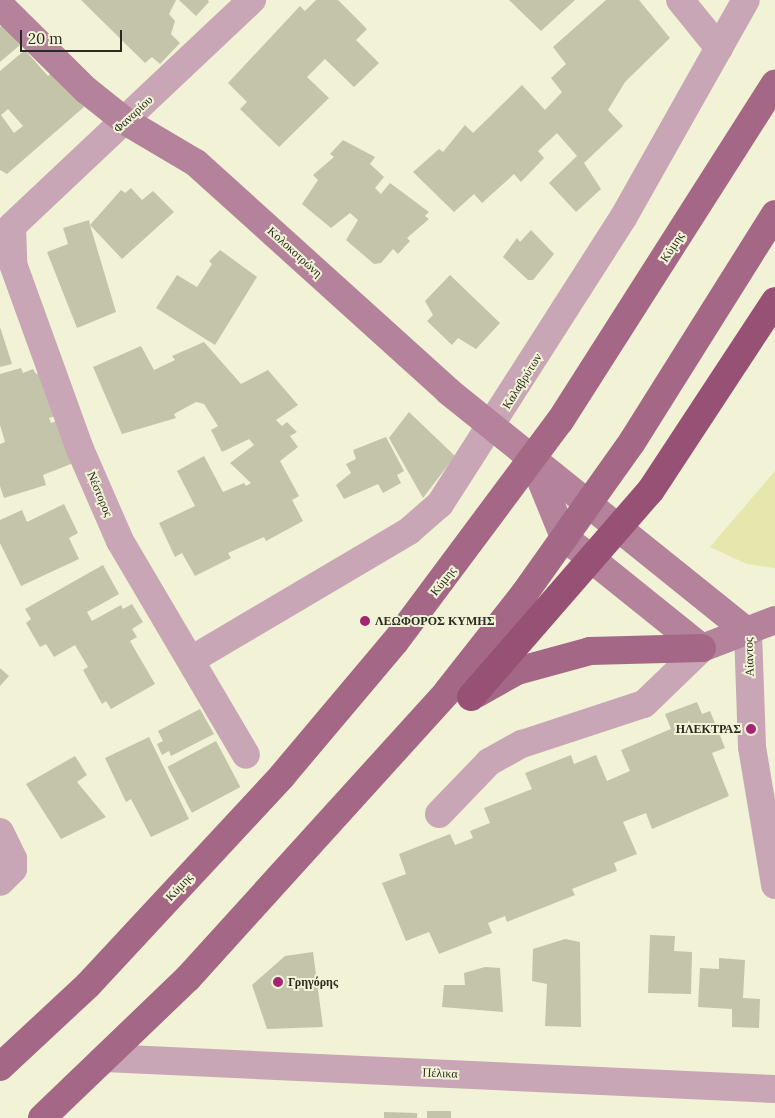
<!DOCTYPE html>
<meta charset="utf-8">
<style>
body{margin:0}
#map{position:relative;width:775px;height:1118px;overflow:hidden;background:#f1f2d6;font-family:Lora,serif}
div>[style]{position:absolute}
.green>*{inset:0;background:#e5e7ad}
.building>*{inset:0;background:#c3c4aa;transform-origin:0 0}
.street>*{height:28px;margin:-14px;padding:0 14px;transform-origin:14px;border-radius:14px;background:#c9a6b6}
.secondary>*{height:28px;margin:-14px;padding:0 14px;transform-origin:14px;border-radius:14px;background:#b4829a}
.primary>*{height:28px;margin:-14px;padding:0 14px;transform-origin:14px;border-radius:14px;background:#a46886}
.highway>*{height:28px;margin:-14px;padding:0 14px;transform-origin:14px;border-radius:14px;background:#965175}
.dots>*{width:14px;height:14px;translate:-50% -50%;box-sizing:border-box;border:2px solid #f1f2d6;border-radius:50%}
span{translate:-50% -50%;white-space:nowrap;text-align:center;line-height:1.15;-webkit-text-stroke:4px #f1f2d6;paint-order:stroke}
.street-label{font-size:12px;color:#2a2b20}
.poi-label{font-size:12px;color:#2a2b20;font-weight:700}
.left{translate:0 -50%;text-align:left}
.right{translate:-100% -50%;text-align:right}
.scale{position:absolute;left:20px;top:30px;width:102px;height:22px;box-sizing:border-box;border:2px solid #2a2b20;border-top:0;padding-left:6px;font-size:15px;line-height:18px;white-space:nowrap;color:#2a2b20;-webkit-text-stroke:4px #f1f2d6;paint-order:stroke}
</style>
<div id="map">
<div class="green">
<div style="clip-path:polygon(775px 471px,775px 568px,747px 564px,710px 547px)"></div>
</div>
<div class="building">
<div style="clip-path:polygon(81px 0,176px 0,169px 14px,175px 21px,171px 34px,180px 43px,160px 64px,152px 57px,145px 63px)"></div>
<div style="clip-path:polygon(179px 0,208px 0,209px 2px,196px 16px)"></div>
<div style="clip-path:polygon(316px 0,338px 0,367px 29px,356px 40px,379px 63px,354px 87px,325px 59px,307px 77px,329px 98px,279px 147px,240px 109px,247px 102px,228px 83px,300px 6px,305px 11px)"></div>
<div style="clip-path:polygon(509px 0,575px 0,541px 31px)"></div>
<div style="clip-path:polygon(606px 0,639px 0,670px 38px,625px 82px,608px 110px,623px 126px,584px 163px,601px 189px,576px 212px,549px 183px,577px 156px,557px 133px,538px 151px,544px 158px,521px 182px,514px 174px,482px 203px,474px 194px,454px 212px,413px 172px,439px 149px,443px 152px,465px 125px,473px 133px,522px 85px,545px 110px,562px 92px,551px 78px,566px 64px,553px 47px)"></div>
<div style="clip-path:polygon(2px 25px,20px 45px,0 62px,0 27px)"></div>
<div style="clip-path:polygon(evenodd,25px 50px,48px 76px,53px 71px,84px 107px,7px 174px,0 170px,0 71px,25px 50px,8px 109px,23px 126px,14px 133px,1px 115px,8px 109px)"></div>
<div style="clip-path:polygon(343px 140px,375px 157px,370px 164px,384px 177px,375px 188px,381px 194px,390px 183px,429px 212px,425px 216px,429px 219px,407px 238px,410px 241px,398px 254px,393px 249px,381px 263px,374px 264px,346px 240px,358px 220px,350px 213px,331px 228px,302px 204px,318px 180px,313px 175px,334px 157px,330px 154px)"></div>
<div style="clip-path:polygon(131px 188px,142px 200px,153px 191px,174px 212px,122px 259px,90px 225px,116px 312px,77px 328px,47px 252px,68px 244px,63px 228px,89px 220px,90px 225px,121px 190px,125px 193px)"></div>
<div style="clip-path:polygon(531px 230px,554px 254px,533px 280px,528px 280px,503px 257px,517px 238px,520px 242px)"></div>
<div style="clip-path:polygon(220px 250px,257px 277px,215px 345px,156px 308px,177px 275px,197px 287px,212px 264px,209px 261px)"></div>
<div style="clip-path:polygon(450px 275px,500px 323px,476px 349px,458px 338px,452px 345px,427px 321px,433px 315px,425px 301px)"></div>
<div style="clip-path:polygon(0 327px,12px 364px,0 367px)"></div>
<div style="clip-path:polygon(204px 342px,241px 384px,268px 370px,298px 405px,276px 420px,282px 426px,287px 422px,297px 432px,290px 436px,298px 447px,280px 461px,299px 496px,292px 500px,303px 521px,266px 541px,264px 537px,228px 553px,231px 558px,195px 576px,182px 553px,175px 557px,159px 523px,195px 506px,177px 471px,204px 456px,223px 492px,244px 483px,246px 486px,251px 483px,230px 463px,254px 445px,249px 439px,222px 452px,211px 430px,218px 426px,204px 404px,196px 402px,174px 414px,176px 418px,122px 434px,93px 367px,141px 346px,154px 370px,175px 360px,172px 356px)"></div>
<div style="clip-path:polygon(21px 368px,23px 373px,33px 369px,36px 374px,43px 372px,61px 414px,49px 418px,51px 423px,62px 419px,81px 460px,43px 475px,46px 485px,4px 498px,0 486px,0 444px,5px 442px,0 425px,0 374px)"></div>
<div style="clip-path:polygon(409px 412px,455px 456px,423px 498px,389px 438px)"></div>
<div style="clip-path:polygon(386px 437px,404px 471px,397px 475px,401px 483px,383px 493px,378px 484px,344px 499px,336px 485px,351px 473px,346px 464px,356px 459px,353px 450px)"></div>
<div style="clip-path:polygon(64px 504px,78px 533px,69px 538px,79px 559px,21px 586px,0 543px,0 520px,22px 510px,27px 522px)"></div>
<div style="clip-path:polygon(103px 565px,119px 594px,87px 612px,92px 621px,121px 605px,123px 609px,132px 604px,143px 622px,132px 629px,137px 637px,130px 641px,155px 684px,111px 709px,106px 701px,102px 704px,83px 670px,88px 667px,75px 645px,54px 657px,46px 644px,40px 647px,26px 623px,31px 619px,25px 609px)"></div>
<div style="clip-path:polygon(0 668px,9px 676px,0 686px)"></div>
<div style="clip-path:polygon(697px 702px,702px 714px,710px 711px,725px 748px,712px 753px,729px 796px,652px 829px,646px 813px,623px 822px,637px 854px,614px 863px,617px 871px,572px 889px,575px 895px,507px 922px,505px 916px,488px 923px,492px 933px,439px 954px,429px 932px,406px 941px,382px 883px,406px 874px,399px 854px,450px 834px,455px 845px,473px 838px,470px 831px,490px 823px,484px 808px,532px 789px,525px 773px,571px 755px,574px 764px,596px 755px,607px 781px,630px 771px,621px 750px,671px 729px,665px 714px)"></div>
<div style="clip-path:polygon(200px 709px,214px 734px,171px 756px,169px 751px,162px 755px,157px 744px,163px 741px,158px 731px)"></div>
<div style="clip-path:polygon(149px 737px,189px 819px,151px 837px,131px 799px,126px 802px,105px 758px)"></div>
<div style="left:216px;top:741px;width:52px;height:55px;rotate:62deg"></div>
<div style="clip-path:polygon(75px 756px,87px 775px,77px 782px,106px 817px,61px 839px,26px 784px)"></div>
<div style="clip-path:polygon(650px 935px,675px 936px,674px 951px,692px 952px,691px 994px,648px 993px)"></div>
<div style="clip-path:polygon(565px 939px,580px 942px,581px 1027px,545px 1026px,547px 984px,532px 981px,533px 949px)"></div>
<div style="clip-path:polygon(313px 952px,323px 1027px,267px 1029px,252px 985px,285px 956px)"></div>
<div style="clip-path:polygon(719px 958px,745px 960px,743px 998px,760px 999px,759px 1028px,732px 1027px,732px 1009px,698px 1007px,700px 968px,719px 969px)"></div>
<div style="clip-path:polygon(485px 967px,500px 968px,503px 1012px,442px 1007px,444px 985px,465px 985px,464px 973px)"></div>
<div style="left:427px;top:1111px;width:24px;height:7px"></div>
<div style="clip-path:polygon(384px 1112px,417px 1113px,417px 1118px,384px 1118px)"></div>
</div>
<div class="street">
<div style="left:680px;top:0;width:62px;rotate:50.9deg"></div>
<div style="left:12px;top:226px;width:38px;rotate:88deg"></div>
<div style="left:13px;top:264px;width:197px;rotate:70.1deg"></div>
<div style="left:80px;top:449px;width:100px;rotate:66.5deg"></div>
<div style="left:120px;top:541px;width:248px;rotate:59.5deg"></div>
<div style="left:12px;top:226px;width:330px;rotate:-43.3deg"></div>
<div style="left:748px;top:632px;width:115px;rotate:88deg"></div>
<div style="left:752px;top:747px;width:140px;rotate:80.5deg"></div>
<div style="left:191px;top:660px;width:253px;rotate:-30.6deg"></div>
<div style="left:409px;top:531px;width:41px;rotate:-41.1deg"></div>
<div style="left:440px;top:504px;width:340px;rotate:-57.4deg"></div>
<div style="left:623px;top:218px;width:250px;rotate:-60.6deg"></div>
<div style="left:439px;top:814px;width:72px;rotate:-46.1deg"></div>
<div style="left:489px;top:762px;width:38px;rotate:-29deg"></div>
<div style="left:522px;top:744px;width:128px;rotate:-18.2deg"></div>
<div style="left:644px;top:704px;width:81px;rotate:-44deg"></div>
<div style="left:0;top:832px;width:30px;rotate:64deg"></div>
<div style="left:13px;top:859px;width:10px;rotate:90deg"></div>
<div style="left:13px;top:869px;width:18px;rotate:135deg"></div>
<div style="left:105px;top:1058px;width:671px;rotate:2.65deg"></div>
</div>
<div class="secondary">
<div style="left:0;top:5px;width:121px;rotate:44.7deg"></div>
<div style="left:86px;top:90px;width:50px;rotate:38.5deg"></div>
<div style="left:125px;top:121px;width:82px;rotate:30.6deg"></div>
<div style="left:196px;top:163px;width:340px;rotate:42.1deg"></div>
<div style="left:448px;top:391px;width:385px;rotate:38.8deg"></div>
<div style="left:533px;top:461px;width:82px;rotate:67.8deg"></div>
<div style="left:564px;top:537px;width:177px;rotate:38.8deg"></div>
<div style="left:702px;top:648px;width:78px;rotate:-21deg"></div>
</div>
<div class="primary">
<div style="left:476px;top:694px;width:47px;rotate:-29.3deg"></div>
<div style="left:517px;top:671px;width:76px;rotate:-15.3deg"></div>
<div style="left:590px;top:651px;width:112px;rotate:-1.5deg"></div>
<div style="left:0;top:1067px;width:120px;rotate:-43deg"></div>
<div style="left:88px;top:985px;width:285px;rotate:-47.1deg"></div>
<div style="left:282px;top:776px;width:175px;rotate:-49.9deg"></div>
<div style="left:395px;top:642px;width:276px;rotate:-53.3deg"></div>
<div style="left:560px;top:421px;width:400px;rotate:-57.5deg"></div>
<div style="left:42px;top:1118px;width:202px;rotate:-43.8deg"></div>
<div style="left:188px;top:978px;width:386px;rotate:-47.8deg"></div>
<div style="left:447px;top:692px;width:125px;rotate:-51.8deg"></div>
<div style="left:524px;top:594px;width:186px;rotate:-54.6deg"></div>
<div style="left:632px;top:442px;width:269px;rotate:-57.9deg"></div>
</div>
<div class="highway">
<div style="left:471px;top:697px;width:274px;rotate:-49deg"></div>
<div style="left:651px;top:490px;width:226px;rotate:-56.7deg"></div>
</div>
<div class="dots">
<div style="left:365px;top:621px;background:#a62573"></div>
<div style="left:751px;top:729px;background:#a62573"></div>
<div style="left:278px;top:982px;background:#a62573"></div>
</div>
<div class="street-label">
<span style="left:133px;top:114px;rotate:-43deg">Φαναρίου</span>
<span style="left:672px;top:247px;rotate:-57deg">Κύμης</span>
<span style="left:295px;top:252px;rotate:42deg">Κολοκοτρώνη</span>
<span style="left:522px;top:381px;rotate:-58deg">Καλαβρύτων</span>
<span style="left:100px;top:494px;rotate:67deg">Νέστορος</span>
<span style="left:443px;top:581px;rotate:-52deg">Κύμης</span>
<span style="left:749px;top:657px;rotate:-92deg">Αίαντος</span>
<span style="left:179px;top:887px;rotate:-47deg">Κύμης</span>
<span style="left:440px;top:1073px;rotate:2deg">Πέλικα</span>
</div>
<div class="poi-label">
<span class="left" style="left:375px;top:621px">ΛΕΩΦΟΡΟΣ ΚΥΜΗΣ</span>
<span class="right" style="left:741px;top:729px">ΗΛΕΚΤΡΑΣ</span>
<span class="left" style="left:288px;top:982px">Γρηγόρης</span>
</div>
<div class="scale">20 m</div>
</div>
